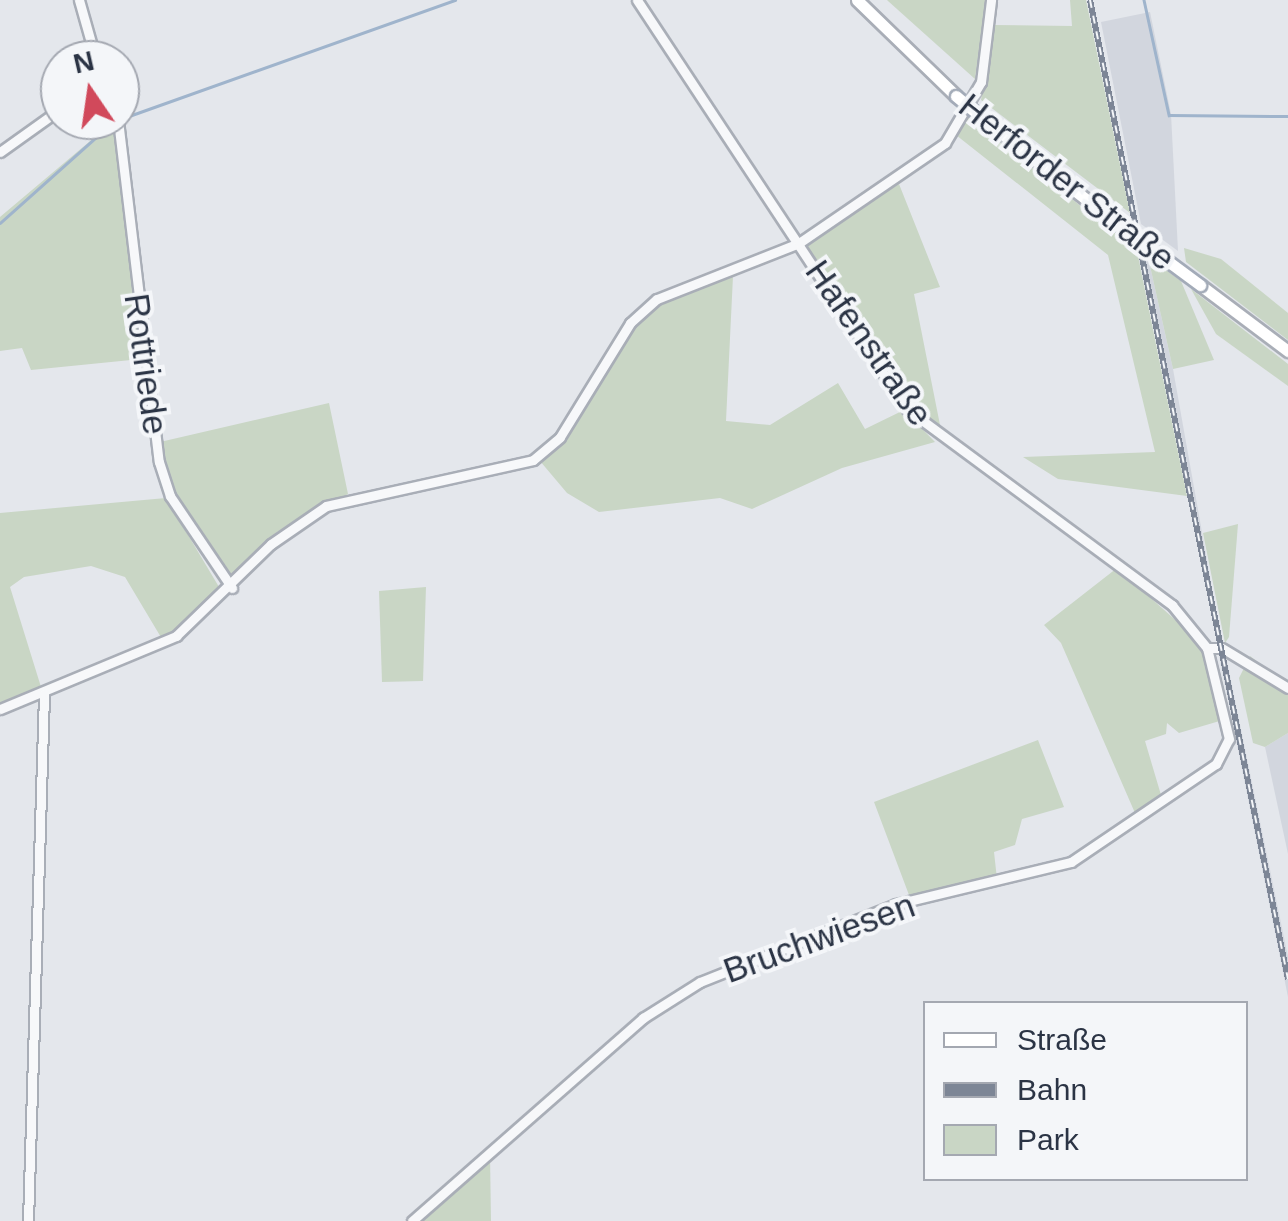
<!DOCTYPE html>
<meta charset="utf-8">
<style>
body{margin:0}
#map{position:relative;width:1288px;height:1221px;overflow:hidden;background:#e4e7ec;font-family:Helvetica,sans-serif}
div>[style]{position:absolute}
.built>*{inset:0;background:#d2d6de}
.green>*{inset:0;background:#c9d6c5}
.stream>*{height:2.5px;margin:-1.25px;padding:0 1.25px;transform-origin:1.25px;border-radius:1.25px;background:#9fb4cc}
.roads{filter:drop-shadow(2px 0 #a9aeb7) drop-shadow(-2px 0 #a9aeb7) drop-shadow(0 2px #a9aeb7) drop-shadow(0 -2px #a9aeb7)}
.minor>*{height:9px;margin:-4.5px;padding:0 4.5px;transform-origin:4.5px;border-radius:4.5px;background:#f7f8fa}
.major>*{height:11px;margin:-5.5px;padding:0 5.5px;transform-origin:5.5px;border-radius:5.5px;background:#fff}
.rail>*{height:6px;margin-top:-3px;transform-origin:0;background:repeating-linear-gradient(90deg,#f4f6f9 0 8px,#7d8696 0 16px);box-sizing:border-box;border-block:2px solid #7d8696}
.bridges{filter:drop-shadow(2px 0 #a3abb8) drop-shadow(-2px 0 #a3abb8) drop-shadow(0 2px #a3abb8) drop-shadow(0 -2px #a3abb8)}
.major-bridge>*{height:11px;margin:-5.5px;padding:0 5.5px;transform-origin:5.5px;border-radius:5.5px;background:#fff}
span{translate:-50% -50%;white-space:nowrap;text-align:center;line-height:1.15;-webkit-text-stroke:8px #f4f6f9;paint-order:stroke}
.street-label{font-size:35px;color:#2b3445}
.legend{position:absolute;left:923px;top:1001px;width:325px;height:180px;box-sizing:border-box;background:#f4f6f9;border:2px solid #a4a8b1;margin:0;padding:12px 18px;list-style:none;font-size:30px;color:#2b3445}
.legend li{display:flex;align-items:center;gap:20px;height:50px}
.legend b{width:50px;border:2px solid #a4a8b1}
.north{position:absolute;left:40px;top:40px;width:100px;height:100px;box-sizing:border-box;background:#f4f6f9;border:2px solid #a4a8b1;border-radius:50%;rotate:347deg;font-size:28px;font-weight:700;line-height:40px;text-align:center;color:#2b3445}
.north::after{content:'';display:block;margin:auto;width:35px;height:45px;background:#d1495b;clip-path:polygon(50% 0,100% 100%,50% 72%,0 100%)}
</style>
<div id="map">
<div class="built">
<div style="clip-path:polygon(1150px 12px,1171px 114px,1178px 251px,1141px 224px,1101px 22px)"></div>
<div style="clip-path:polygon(1137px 251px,1148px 257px,1173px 369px,1222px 645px)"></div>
<div style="clip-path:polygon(1225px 652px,1288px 957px,1288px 997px,1219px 655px)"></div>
<div style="clip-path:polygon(1288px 733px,1288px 854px,1265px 747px)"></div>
</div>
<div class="green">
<div style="clip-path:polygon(887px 0,986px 0,975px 79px,888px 1px)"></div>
<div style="clip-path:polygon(1070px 0,1086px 0,1130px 213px,981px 100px,993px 25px,1072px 26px)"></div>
<div style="clip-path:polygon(968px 116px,1137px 251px,1187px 496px,1058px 479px,1023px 457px,1155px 452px,1108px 255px,956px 135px)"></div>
<div style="clip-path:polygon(115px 120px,141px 359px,31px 370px,22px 348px,0 351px,0 217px)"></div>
<div style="clip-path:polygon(899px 184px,940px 287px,914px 294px,941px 430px,911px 406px,801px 243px)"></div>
<div style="clip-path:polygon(1184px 248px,1221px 259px,1288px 313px,1288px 340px,1186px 262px)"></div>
<div style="clip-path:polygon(1148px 257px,1181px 281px,1214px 360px,1173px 369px)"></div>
<div style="clip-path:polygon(733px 276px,726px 421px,770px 425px,838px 383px,865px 429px,904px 410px,935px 442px,842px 468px,752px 509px,720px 498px,599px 512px,567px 493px,540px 461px,581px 416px,634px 326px,659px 303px)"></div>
<div style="clip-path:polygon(1191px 289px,1288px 364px,1288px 386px,1216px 334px)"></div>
<div style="clip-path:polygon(329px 403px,348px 494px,277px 532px,236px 578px,226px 576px,173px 494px,160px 442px)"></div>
<div style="clip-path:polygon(166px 498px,222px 592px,162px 639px,125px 577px,91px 566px,24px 577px,10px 587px,41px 687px,0 703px,0 513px)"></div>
<div style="clip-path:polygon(1238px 524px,1229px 637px,1225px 643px,1203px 533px)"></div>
<div style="clip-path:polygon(1117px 568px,1199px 641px,1223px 720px,1179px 733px,1167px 723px,1166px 734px,1145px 741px,1161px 795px,1135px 813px,1061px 643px,1044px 625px)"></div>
<div style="clip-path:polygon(426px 587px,423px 681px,382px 682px,379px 591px)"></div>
<div style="clip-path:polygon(1250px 656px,1288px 685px,1288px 733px,1265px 747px,1253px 743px,1239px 678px)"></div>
<div style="clip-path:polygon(1038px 740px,1064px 807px,1022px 819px,1015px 845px,994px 852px,997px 879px,909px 895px,874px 802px)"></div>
<div style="clip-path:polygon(490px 1154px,491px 1221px,423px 1221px)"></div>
</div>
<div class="stream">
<div style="left:1144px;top:0;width:118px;rotate:77.7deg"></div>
<div style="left:1169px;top:115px;width:119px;rotate:0.5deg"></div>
<div style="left:129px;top:116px;width:346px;rotate:-19.6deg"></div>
<div style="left:0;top:223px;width:152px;rotate:-41.8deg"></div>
</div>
<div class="roads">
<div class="minor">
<div style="left:79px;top:0;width:62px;rotate:74.2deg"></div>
<div style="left:637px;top:0;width:490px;rotate:56.6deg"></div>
<div style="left:907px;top:409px;width:330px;rotate:36.5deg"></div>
<div style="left:1172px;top:605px;width:55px;rotate:50.9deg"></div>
<div style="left:1207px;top:648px;width:12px"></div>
<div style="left:118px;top:120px;width:344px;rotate:83.2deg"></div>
<div style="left:159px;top:462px;width:36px;rotate:72deg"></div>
<div style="left:170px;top:496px;width:111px;rotate:56deg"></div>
<div style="left:0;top:152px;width:74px;rotate:-35.6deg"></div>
<div style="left:1222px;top:648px;width:77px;rotate:31.2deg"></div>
<div style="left:0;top:709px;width:191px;rotate:-22.5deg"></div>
<div style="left:176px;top:636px;width:132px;rotate:-44.1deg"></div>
<div style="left:271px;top:544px;width:67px;rotate:-34.6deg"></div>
<div style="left:326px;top:506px;width:212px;rotate:-12.5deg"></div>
<div style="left:533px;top:460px;width:35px;rotate:-40deg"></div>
<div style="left:560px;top:437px;width:134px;rotate:-58.4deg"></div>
<div style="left:630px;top:323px;width:36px;rotate:-42deg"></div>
<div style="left:657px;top:299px;width:153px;rotate:-21.5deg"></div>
<div style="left:799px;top:243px;width:177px;rotate:-34.4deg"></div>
<div style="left:945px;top:143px;width:71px;rotate:-59.5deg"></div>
<div style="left:981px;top:82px;width:83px;rotate:-83deg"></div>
<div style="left:28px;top:1221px;width:528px;rotate:-88.26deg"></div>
<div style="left:412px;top:1221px;width:308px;rotate:-41.3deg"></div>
<div style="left:643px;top:1018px;width:67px;rotate:-32.3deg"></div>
<div style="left:700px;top:982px;width:211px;rotate:-21.7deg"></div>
<div style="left:896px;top:904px;width:180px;rotate:-13.5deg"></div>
<div style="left:1071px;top:862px;width:175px;rotate:-34.1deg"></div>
<div style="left:1216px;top:764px;width:28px;rotate:-63deg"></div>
<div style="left:1229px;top:739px;width:94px;rotate:-103.6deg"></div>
</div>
<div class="major">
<div style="left:857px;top:0;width:138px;rotate:44.1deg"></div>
<div style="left:982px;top:118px;width:169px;rotate:38deg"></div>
<div style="left:1200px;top:285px;width:110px;rotate:36.9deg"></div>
</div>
</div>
<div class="rail">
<div style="left:1090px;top:0;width:999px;rotate:78.57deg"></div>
</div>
<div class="bridges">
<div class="major-bridge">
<div style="left:956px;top:96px;width:34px;rotate:40deg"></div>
<div style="left:1115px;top:222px;width:106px;rotate:36.5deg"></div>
</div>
</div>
<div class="street-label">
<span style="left:1067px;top:182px;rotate:38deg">Herforder Straße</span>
<span style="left:869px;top:343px;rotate:55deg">Hafenstraße</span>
<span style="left:146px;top:364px;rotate:82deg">Rottriede</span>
<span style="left:819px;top:938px;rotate:-20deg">Bruchwiesen</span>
</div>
<ul class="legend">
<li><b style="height:12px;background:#fff"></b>Straße</li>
<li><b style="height:12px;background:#7d8696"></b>Bahn</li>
<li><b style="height:28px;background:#c9d6c5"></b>Park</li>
</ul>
<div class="north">N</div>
</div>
